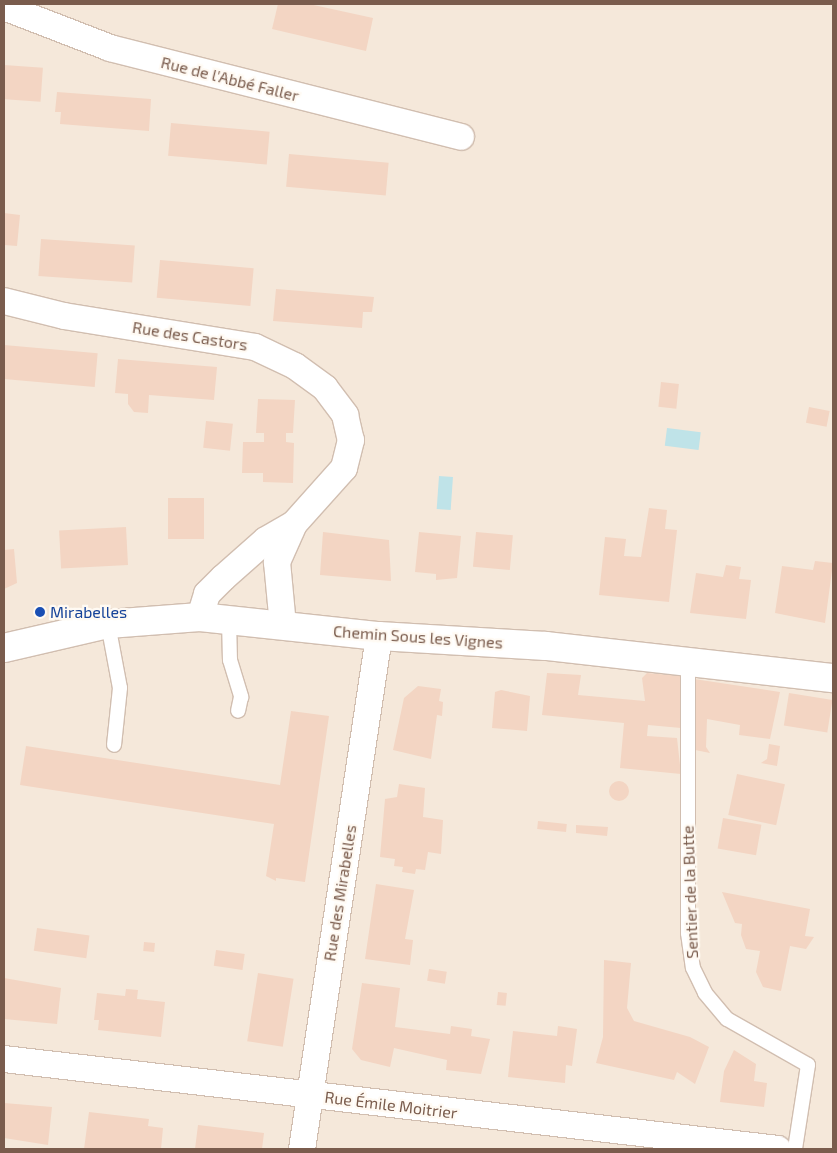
<!DOCTYPE html>
<meta charset="utf-8">
<style>
body{margin:0}
#map{position:relative;width:837px;height:1153px;overflow:hidden;background:#fdf6ec;font-family:"Exo 2",sans-serif}
div>[style]{position:absolute}
.residential>*{inset:0;background:#f5e8da;transform-origin:0 0}
.water>*{inset:0;background:#bfe3e8;transform-origin:0 0}
.building>*{inset:0;background:#f3d5c3;transform-origin:0 0}
.round{border-radius:50%}
.roads{filter:drop-shadow(1px 0 #d1beb0) drop-shadow(-1px 0 #d1beb0) drop-shadow(0 1px #d1beb0) drop-shadow(0 -1px #d1beb0)}
.service>*{height:14px;margin:-7px;padding:0 7px;transform-origin:7px;border-radius:7px;background:#fff}
.minor>*{height:26px;margin:-13px;padding:0 13px;transform-origin:13px;border-radius:13px;background:#fff}
.tertiary>*{height:28px;margin:-14px;padding:0 14px;transform-origin:14px;border-radius:14px;background:#fff}
.dots>*{width:14px;height:14px;translate:-50% -50%;box-sizing:border-box;border:2px solid #fffaf3;border-radius:50%}
span{translate:-50% -50%;white-space:nowrap;text-align:center;line-height:1.15;-webkit-text-stroke:4.5px #fffaf3;paint-order:stroke}
.street-label{font-size:16px;color:#7a5c4d}
.transit-label{font-size:16px;color:#164399}
.left{translate:0 -50%;text-align:left}
.frame{position:absolute;inset:0;border:5px solid #7a5c4d;pointer-events:none}
</style>
<div id="map">
<div class="residential">
<div style="left:4px;top:4px;width:829px;height:1145px"></div>
</div>
<div class="water">
<div style="left:667px;top:428px;width:34px;height:18px;rotate:7deg"></div>
<div style="left:439px;top:476px;width:14px;height:33px;rotate:4deg"></div>
</div>
<div class="building">
<div style="clip-path:polygon(278px 4px,309px 4px,373px 18px,366px 51px,272px 29px)"></div>
<div style="left:4px;top:65px;width:39px;height:34px;rotate:4deg"></div>
<div style="clip-path:polygon(57px 92px,151px 99px,149px 131px,60px 124px,61px 112px,55px 112px)"></div>
<div style="left:171px;top:123px;width:99px;height:33px;rotate:5deg"></div>
<div style="left:289px;top:154px;width:100px;height:33px;rotate:5deg"></div>
<div style="clip-path:polygon(4px 213px,20px 215px,17px 246px,4px 245px)"></div>
<div style="left:41px;top:239px;width:94px;height:37px;rotate:4deg"></div>
<div style="left:160px;top:260px;width:94px;height:38px;rotate:5deg"></div>
<div style="clip-path:polygon(276px 289px,374px 297px,372px 312px,363px 312px,362px 328px,273px 321px)"></div>
<div style="left:4px;top:345px;width:94px;height:34px;rotate:5deg"></div>
<div style="clip-path:polygon(118px 359px,217px 367px,214px 400px,149px 395px,148px 413px,134px 412px,128px 404px,128px 394px,115px 393px)"></div>
<div style="left:661px;top:382px;width:18px;height:25px;rotate:6deg"></div>
<div style="clip-path:polygon(258px 399px,295px 400px,293px 433px,286px 433px,286px 442px,294px 443px,293px 483px,263px 482px,263px 473px,242px 473px,243px 442px,264px 442px,264px 433px,256px 433px)"></div>
<div style="left:809px;top:407px;width:21px;height:16px;rotate:11deg"></div>
<div style="left:206px;top:421px;width:27px;height:27px;rotate:6deg"></div>
<div style="left:168px;top:498px;width:36px;height:41px"></div>
<div style="clip-path:polygon(649px 508px,667px 510px,665px 529px,677px 530px,669px 602px,599px 595px,605px 537px,626px 539px,624px 556px,641px 557px)"></div>
<div style="left:126px;top:527px;width:38px;height:67px;rotate:87deg"></div>
<div style="clip-path:polygon(323px 532px,389px 540px,391px 581px,320px 575px)"></div>
<div style="clip-path:polygon(419px 532px,461px 536px,457px 578px,436px 580px,436px 574px,415px 572px)"></div>
<div style="left:476px;top:532px;width:37px;height:35px;rotate:5deg"></div>
<div style="clip-path:polygon(14px 549px,17px 583px,4px 589px,4px 550px)"></div>
<div style="clip-path:polygon(815px 561px,833px 563px,825px 623px,775px 613px,782px 566px,813px 570px)"></div>
<div style="clip-path:polygon(726px 565px,741px 567px,739px 579px,751px 580px,746px 619px,690px 613px,696px 573px,723px 577px)"></div>
<div style="clip-path:polygon(547px 673px,581px 675px,578px 695px,645px 701px,642px 678px,647px 673px,681px 676px,681px 728px,648px 725px,647px 736px,677px 738px,681px 774px,620px 768px,624px 723px,542px 715px)"></div>
<div style="clip-path:polygon(694px 679px,780px 692px,770px 739px,739px 735px,740px 725px,707px 719px,706px 747px,710px 753px,695px 750px)"></div>
<div style="clip-path:polygon(418px 686px,441px 689px,439px 701px,443px 702px,442px 716px,437px 715px,431px 759px,393px 750px,404px 698px)"></div>
<div style="clip-path:polygon(501px 690px,530px 696px,527px 731px,492px 728px,495px 692px)"></div>
<div style="left:789px;top:693px;width:44px;height:33px;rotate:9deg"></div>
<div style="clip-path:polygon(291px 711px,329px 716px,305px 882px,276px 878px,276px 881px,266px 876px,274px 824px,20px 785px,26px 746px,280px 785px)"></div>
<div style="clip-path:polygon(769px 744px,780px 746px,777px 766px,761px 763px,767px 759px)"></div>
<div style="left:737px;top:774px;width:49px;height:42px;rotate:12deg"></div>
<div class="round" style="left:609px;top:781px;width:20px;height:20px"></div>
<div style="clip-path:polygon(399px 784px,425px 788px,423px 817px,443px 820px,441px 854px,428px 852px,425px 870px,416px 869px,415px 874px,402px 872px,403px 867px,394px 866px,395px 859px,380px 857px,385px 799px,397px 797px)"></div>
<div style="left:723px;top:818px;width:39px;height:31px;rotate:10deg"></div>
<div style="left:538px;top:821px;width:29px;height:8px;rotate:6deg"></div>
<div style="clip-path:polygon(576px 825px,608px 827px,607px 836px,576px 833px)"></div>
<div style="clip-path:polygon(376px 884px,414px 890px,405px 939px,413px 940px,410px 965px,365px 959px)"></div>
<div style="clip-path:polygon(722px 892px,810px 909px,805px 936px,814px 937px,806px 949px,790px 946px,781px 991px,763px 987px,756px 972px,760px 951px,746px 949px,741px 935px,742px 924px,735px 923px)"></div>
<div style="left:37px;top:928px;width:53px;height:23px;rotate:8deg"></div>
<div style="left:144px;top:942px;width:11px;height:9px;rotate:5deg"></div>
<div style="left:216px;top:950px;width:29px;height:16px;rotate:8deg"></div>
<div style="clip-path:polygon(604px 960px,631px 963px,627px 1008px,634px 1021px,690px 1037px,709px 1047px,695px 1084px,677px 1072px,674px 1080px,596px 1063px,603px 1037px)"></div>
<div style="left:429px;top:969px;width:18px;height:12px;rotate:9deg"></div>
<div style="left:258px;top:973px;width:36px;height:69px;rotate:9deg"></div>
<div style="clip-path:polygon(4px 978px,61px 988px,57px 1024px,4px 1019px)"></div>
<div style="clip-path:polygon(362px 983px,400px 988px,395px 1027px,450px 1034px,451px 1026px,472px 1029px,471px 1036px,490px 1039px,481px 1074px,446px 1070px,447px 1060px,394px 1048px,390px 1067px,361px 1060px,352px 1049px)"></div>
<div style="clip-path:polygon(126px 989px,138px 990px,137px 999px,165px 1002px,161px 1037px,98px 1030px,99px 1020px,94px 1020px,97px 993px,125px 996px)"></div>
<div style="left:498px;top:992px;width:9px;height:13px;rotate:6deg"></div>
<div style="clip-path:polygon(558px 1026px,577px 1029px,572px 1066px,566px 1065px,565px 1083px,508px 1077px,513px 1031px,557px 1036px)"></div>
<div style="clip-path:polygon(734px 1050px,756px 1064px,754px 1081px,767px 1083px,764px 1107px,720px 1102px,724px 1071px)"></div>
<div style="clip-path:polygon(4px 1103px,52px 1107px,48px 1145px,4px 1138px)"></div>
<div style="clip-path:polygon(89px 1112px,149px 1119px,148px 1126px,163px 1128px,161px 1149px,84px 1149px)"></div>
<div style="clip-path:polygon(198px 1125px,264px 1133px,262px 1149px,195px 1149px)"></div>
</div>
<div class="roads">
<div class="service">
<div style="left:229px;top:620px;width:40px;rotate:88.6deg"></div>
<div style="left:230px;top:660px;width:39px;rotate:73deg"></div>
<div style="left:241px;top:697px;width:14px;rotate:102deg"></div>
<div style="left:108px;top:624px;width:65px;rotate:79.4deg"></div>
<div style="left:120px;top:688px;width:57px;rotate:96deg"></div>
<div style="left:688px;top:661px;width:272px;rotate:90deg"></div>
<div style="left:688px;top:933px;width:35px;rotate:82deg"></div>
<div style="left:693px;top:968px;width:28px;rotate:64deg"></div>
<div style="left:705px;top:993px;width:34px;rotate:50deg"></div>
<div style="left:727px;top:1019px;width:93px;rotate:29.6deg"></div>
<div style="left:808px;top:1065px;width:85px;rotate:98.8deg"></div>
</div>
<div class="minor">
<div style="left:4px;top:7px;width:114px;rotate:21.1deg"></div>
<div style="left:110px;top:48px;width:362px;rotate:14.2deg"></div>
<div style="left:4px;top:301px;width:62px;rotate:14deg"></div>
<div style="left:64px;top:316px;width:193px;rotate:9.2deg"></div>
<div style="left:255px;top:347px;width:44px;rotate:25.4deg"></div>
<div style="left:295px;top:366px;width:37px;rotate:36deg"></div>
<div style="left:325px;top:388px;width:34px;rotate:53deg"></div>
<div style="left:345px;top:415px;width:26px;rotate:77deg"></div>
<div style="left:351px;top:440px;width:29px;rotate:104deg"></div>
<div style="left:344px;top:468px;width:75px;rotate:131.8deg"></div>
<div style="left:294px;top:524px;width:42px;rotate:114.1deg"></div>
<div style="left:277px;top:562px;width:63px;rotate:84.6deg"></div>
<div style="left:200px;top:617px;width:24px;rotate:-73deg"></div>
<div style="left:207px;top:594px;width:23px;rotate:-45deg"></div>
<div style="left:223px;top:578px;width:57px;rotate:-41.5deg"></div>
<div style="left:266px;top:540px;width:32px;rotate:-30deg"></div>
<div style="left:4px;top:1059px;width:779px;rotate:6.63deg"></div>
<div style="left:302px;top:1149px;width:519px;rotate:-81.46deg"></div>
</div>
<div class="tertiary">
<div style="left:4px;top:648px;width:107px;rotate:-13deg"></div>
<div style="left:108px;top:624px;width:92px;rotate:-4.4deg"></div>
<div style="left:200px;top:617px;width:180px;rotate:6.1deg"></div>
<div style="left:379px;top:636px;width:167px;rotate:3.4deg"></div>
<div style="left:546px;top:646px;width:289px;rotate:6.4deg"></div>
</div>
</div>
<div class="dots">
<div style="left:40px;top:612px;background:#1a4fb4"></div>
</div>
<div class="street-label">
<span style="left:230px;top:79px;rotate:14deg">Rue de l'Abbé Faller</span>
<span style="left:190px;top:336px;rotate:9deg">Rue des Castors</span>
<span style="left:418px;top:637px;rotate:4deg">Chemin Sous les Vignes</span>
<span style="left:690px;top:892px;rotate:-92deg">Sentier de la Butte</span>
<span style="left:340px;top:893px;rotate:-81deg">Rue des Mirabelles</span>
<span style="left:391px;top:1105px;rotate:7deg">Rue Émile Moitrier</span>
</div>
<div class="transit-label">
<span class="left" style="left:50px;top:612px">Mirabelles</span>
</div>
<div class="frame"></div>
</div>
